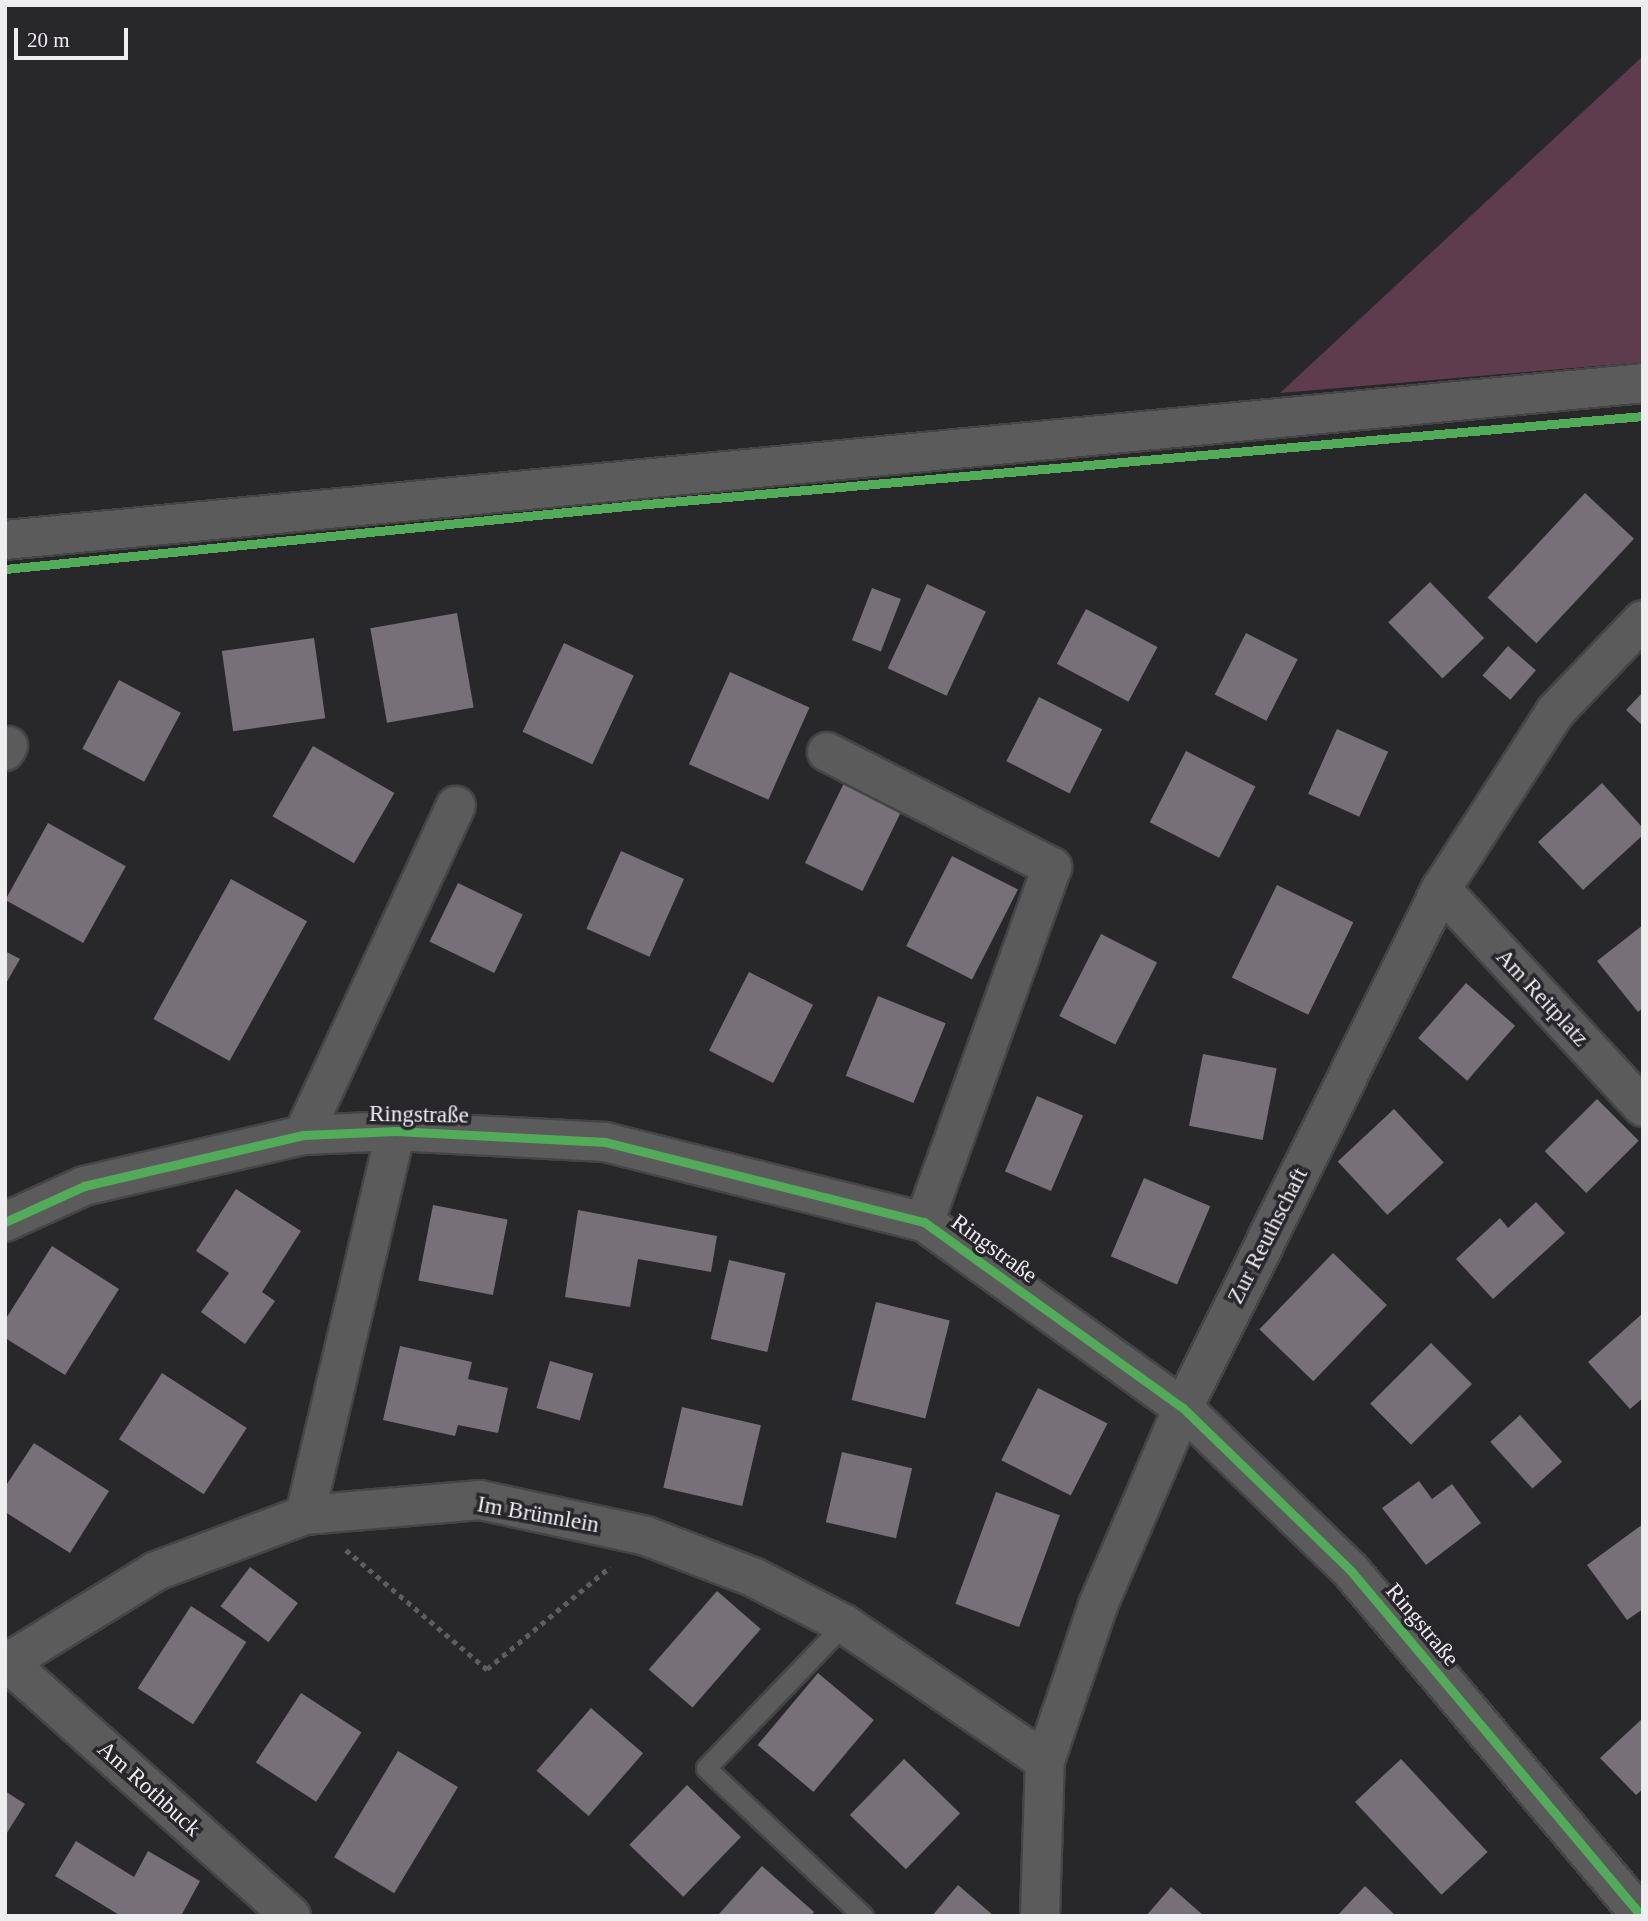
<!DOCTYPE html>
<meta charset="utf-8">
<style>
body{margin:0}
#map{position:relative;width:1648px;height:1921px;overflow:hidden;background:#28272a;font-family:"Times New Roman",serif}
div>[style]{position:absolute}
.green>*{inset:0;background:#5e3c4d}
.building>*{inset:0;background:#777079;transform-origin:0 0}
.path>*{height:4.5px;margin-top:-2.25px;transform-origin:0;background:repeating-linear-gradient(90deg,#5e5d5f 0 5px,transparent 0 10px)}
.roads{filter:drop-shadow(2px 0 #454447) drop-shadow(-2px 0 #454447) drop-shadow(0 2px #454447) drop-shadow(0 -2px #454447)}
.lane>*{height:19px;margin:-9.5px;padding:0 9.5px;transform-origin:9.5px;border-radius:9.5px;background:#5b5b5c}
.street>*{height:38px;margin:-19px;padding:0 19px;transform-origin:19px;border-radius:19px;background:#5b5b5c}
.secondary>*{height:38px;margin:-19px;padding:0 19px;transform-origin:19px;border-radius:19px;background:#5b5b5c}
.cycleway>*{height:9px;margin:-4.5px;padding:0 4.5px;transform-origin:4.5px;border-radius:4.5px;background:#51ab58}
span{translate:-50% -50%;white-space:nowrap;text-align:center;line-height:1.15;-webkit-text-stroke:7px #28262b;paint-order:stroke}
.street-label{font-size:23px;color:#eeedf0}
.frame{position:absolute;inset:0;border:7px solid #eeedf0;pointer-events:none}
.scale{position:absolute;left:14px;top:28px;width:114px;height:32px;box-sizing:border-box;border:4px solid #eeedf0;border-top:0;padding-left:9px;font-size:21px;line-height:24px;white-space:nowrap;color:#eeedf0;-webkit-text-stroke:5px #28262b;paint-order:stroke}
</style>
<div id="map">
<div class="green">
<div style="clip-path:polygon(1643px 56px,1643px 362px,1280px 393px)"></div>
</div>
<div class="building">
<div style="left:1585px;top:493px;width:67px;height:143px;rotate:43deg"></div>
<div style="left:1430px;top:582px;width:78px;height:58px;rotate:46deg"></div>
<div style="left:927px;top:584px;width:65px;height:93px;rotate:25deg"></div>
<div style="left:872px;top:588px;width:31px;height:56px;rotate:21deg"></div>
<div style="left:1086px;top:609px;width:81px;height:62px;rotate:28deg"></div>
<div style="left:457px;top:613px;width:96px;height:88px;rotate:80deg"></div>
<div style="left:1246px;top:633px;width:58px;height:69px;rotate:27deg"></div>
<div style="left:314px;top:638px;width:81px;height:93px;rotate:82deg"></div>
<div style="left:564px;top:643px;width:77px;height:98px;rotate:25deg"></div>
<div style="left:1508px;top:646px;width:37px;height:39px;rotate:41deg"></div>
<div style="left:730px;top:672px;width:87px;height:101px;rotate:24deg"></div>
<div style="left:119px;top:680px;width:70px;height:78px;rotate:28deg"></div>
<div style="clip-path:polygon(1643px 692px,1643px 726px,1626px 710px)"></div>
<div style="left:1039px;top:697px;width:71px;height:72px;rotate:27deg"></div>
<div style="left:1337px;top:729px;width:56px;height:71px;rotate:24deg"></div>
<div style="left:313px;top:746px;width:94px;height:81px;rotate:30deg"></div>
<div style="left:1186px;top:751px;width:78px;height:80px;rotate:27deg"></div>
<div style="left:844px;top:783px;width:64px;height:89px;rotate:26deg"></div>
<div style="clip-path:polygon(1602px 783px,1643px 828px,1643px 835px,1583px 890px,1538px 842px)"></div>
<div style="left:48px;top:823px;width:89px;height:88px;rotate:29deg"></div>
<div style="left:621px;top:851px;width:69px;height:85px;rotate:24deg"></div>
<div style="left:952px;top:856px;width:74px;height:101px;rotate:27deg"></div>
<div style="left:231px;top:879px;width:87px;height:160px;rotate:29deg"></div>
<div style="left:458px;top:883px;width:72px;height:65px;rotate:26deg"></div>
<div style="left:1277px;top:885px;width:85px;height:103px;rotate:26deg"></div>
<div style="clip-path:polygon(1643px 925px,1643px 1008px,1638px 1012px,1597px 961px)"></div>
<div style="left:1101px;top:934px;width:63px;height:92px;rotate:27deg"></div>
<div style="clip-path:polygon(5px 951px,20px 959px,5px 985px)"></div>
<div style="left:749px;top:972px;width:72px;height:88px;rotate:27deg"></div>
<div style="left:1466px;top:983px;width:65px;height:73px;rotate:41deg"></div>
<div style="left:878px;top:996px;width:73px;height:86px;rotate:22deg"></div>
<div style="left:1203px;top:1054px;width:75px;height:73px;rotate:11deg"></div>
<div style="left:1037px;top:1096px;width:50px;height:82px;rotate:23deg"></div>
<div style="left:1597px;top:1099px;width:59px;height:74px;rotate:45deg"></div>
<div style="left:1394px;top:1109px;width:73px;height:77px;rotate:47deg"></div>
<div style="left:1144px;top:1178px;width:72px;height:85px;rotate:23deg"></div>
<div style="clip-path:polygon(236px 1189px,301px 1231px,262px 1292px,275px 1301px,245px 1344px,201px 1312px,229px 1273px,196px 1251px)"></div>
<div style="clip-path:polygon(1536px 1202px,1565px 1233px,1493px 1299px,1456px 1259px,1500px 1218px,1508px 1228px)"></div>
<div style="left:433px;top:1205px;width:76px;height:77px;rotate:11deg"></div>
<div style="clip-path:polygon(578px 1210px,717px 1236px,711px 1272px,638px 1259px,630px 1307px,565px 1297px)"></div>
<div style="clip-path:polygon(52px 1246px,119px 1289px,65px 1375px,5px 1338px,5px 1320px)"></div>
<div style="left:1333px;top:1253px;width:75px;height:106px;rotate:44deg"></div>
<div style="left:729px;top:1260px;width:58px;height:81px;rotate:13deg"></div>
<div style="left:876px;top:1302px;width:76px;height:101px;rotate:14deg"></div>
<div style="clip-path:polygon(1643px 1313px,1643px 1398px,1630px 1409px,1588px 1362px)"></div>
<div style="left:1431px;top:1343px;width:58px;height:86px;rotate:45deg"></div>
<div style="clip-path:polygon(400px 1346px,472px 1362px,468px 1379px,508px 1388px,498px 1433px,458px 1425px,455px 1436px,383px 1420px)"></div>
<div style="left:550px;top:1361px;width:45px;height:49px;rotate:16deg"></div>
<div style="left:162px;top:1373px;width:101px;height:79px;rotate:33deg"></div>
<div style="left:1038px;top:1388px;width:78px;height:81px;rotate:27deg"></div>
<div style="left:682px;top:1407px;width:81px;height:83px;rotate:13deg"></div>
<div style="left:1520px;top:1415px;width:63px;height:40px;rotate:48deg"></div>
<div style="clip-path:polygon(34px 1443px,109px 1491px,70px 1553px,5px 1512px,5px 1487px)"></div>
<div style="left:842px;top:1452px;width:72px;height:72px;rotate:13deg"></div>
<div style="clip-path:polygon(1419px 1481px,1432px 1499px,1452px 1484px,1481px 1523px,1426px 1565px,1382px 1508px)"></div>
<div style="left:996px;top:1492px;width:68px;height:119px;rotate:20deg"></div>
<div style="clip-path:polygon(1643px 1524px,1643px 1609px,1627px 1620px,1587px 1565px)"></div>
<div style="left:250px;top:1567px;width:60px;height:49px;rotate:37deg"></div>
<div style="left:717px;top:1591px;width:58px;height:104px;rotate:41deg"></div>
<div style="left:191px;top:1606px;width:66px;height:98px;rotate:33deg"></div>
<div style="left:818px;top:1673px;width:73px;height:94px;rotate:40deg"></div>
<div style="left:301px;top:1693px;width:72px;height:83px;rotate:33deg"></div>
<div style="left:591px;top:1708px;width:69px;height:83px;rotate:41deg"></div>
<div style="clip-path:polygon(1643px 1718px,1643px 1789px,1636px 1795px,1600px 1758px)"></div>
<div style="left:398px;top:1751px;width:70px;height:124px;rotate:31deg"></div>
<div style="left:904px;top:1759px;width:78px;height:78px;rotate:44deg"></div>
<div style="left:1401px;top:1759px;width:127px;height:63px;rotate:47deg"></div>
<div style="left:687px;top:1785px;width:75px;height:83px;rotate:44deg"></div>
<div style="clip-path:polygon(5px 1791px,25px 1804px,5px 1836px)"></div>
<div style="clip-path:polygon(76px 1841px,134px 1877px,148px 1851px,200px 1881px,181px 1916px,121px 1916px,55px 1876px)"></div>
<div style="clip-path:polygon(762px 1866px,814px 1912px,811px 1916px,719px 1914px)"></div>
<div style="clip-path:polygon(958px 1885px,994px 1916px,932px 1916px)"></div>
<div style="clip-path:polygon(1365px 1886px,1396px 1916px,1337px 1916px)"></div>
<div style="clip-path:polygon(1171px 1887px,1204px 1916px,1146px 1916px)"></div>
</div>
<div class="path">
<div style="left:346px;top:1550px;width:185px;rotate:40.2deg"></div>
<div style="left:487px;top:1669px;width:160px;rotate:-39.7deg"></div>
</div>
<div class="roads">
<div class="lane">
<div style="left:844px;top:1624px;width:199px;rotate:133.8deg"></div>
<div style="left:706px;top:1768px;width:216px;rotate:43.3deg"></div>
</div>
<div class="street">
<div style="left:5px;top:751px;width:6px;rotate:-59deg"></div>
<div style="left:827px;top:752px;width:253px;rotate:27.1deg"></div>
<div style="left:1052px;top:867px;width:377px;rotate:109.8deg"></div>
<div style="left:1441px;top:889px;width:297px;rotate:47.2deg"></div>
<div style="left:303px;top:1135px;width:363px;rotate:-65.1deg"></div>
<div style="left:5px;top:1222px;width:87px;rotate:-24.5deg"></div>
<div style="left:84px;top:1186px;width:225px;rotate:-13.1deg"></div>
<div style="left:303px;top:1135px;width:93px;rotate:-2.5deg"></div>
<div style="left:396px;top:1131px;width:209px;rotate:3deg"></div>
<div style="left:605px;top:1142px;width:329px;rotate:14.1deg"></div>
<div style="left:924px;top:1222px;width:319px;rotate:35.7deg"></div>
<div style="left:1183px;top:1408px;width:234px;rotate:44.1deg"></div>
<div style="left:1351px;top:1571px;width:451px;rotate:49.9deg"></div>
<div style="left:305px;top:1515px;width:395px;rotate:-76.7deg"></div>
<div style="left:7px;top:1662px;width:381px;rotate:41.8deg"></div>
<div style="left:5px;top:1664px;width:177px;rotate:-31.6deg"></div>
<div style="left:156px;top:1571px;width:159px;rotate:-20.6deg"></div>
<div style="left:305px;top:1515px;width:176px;rotate:-4.9deg"></div>
<div style="left:480px;top:1500px;width:170px;rotate:12.2deg"></div>
<div style="left:646px;top:1536px;width:115px;rotate:21deg"></div>
<div style="left:753px;top:1577px;width:102px;rotate:27.3deg"></div>
<div style="left:844px;top:1624px;width:243px;rotate:34.3deg"></div>
<div style="left:1040px;top:1916px;width:155px;rotate:-88.2deg"></div>
<div style="left:1045px;top:1761px;width:165px;rotate:-71.2deg"></div>
<div style="left:1098px;top:1605px;width:215px;rotate:-66.7deg"></div>
<div style="left:1183px;top:1408px;width:580px;rotate:-63.57deg"></div>
<div style="left:1441px;top:889px;width:211px;rotate:-57.2deg"></div>
<div style="left:1555px;top:712px;width:127px;rotate:-46.3deg"></div>
</div>
<div class="secondary">
<div style="left:5px;top:540px;width:1646px;rotate:-5.47deg"></div>
</div>
</div>
<div class="cycleway">
<div style="left:5px;top:569px;width:634px;rotate:-5.79deg"></div>
<div style="left:636px;top:505px;width:1011px;rotate:-5.05deg"></div>
<div style="left:5px;top:1222px;width:87px;rotate:-24.5deg"></div>
<div style="left:84px;top:1186px;width:225px;rotate:-13.1deg"></div>
<div style="left:303px;top:1135px;width:93px;rotate:-2.5deg"></div>
<div style="left:396px;top:1131px;width:209px;rotate:3deg"></div>
<div style="left:605px;top:1142px;width:329px;rotate:14.1deg"></div>
<div style="left:924px;top:1222px;width:319px;rotate:35.7deg"></div>
<div style="left:1183px;top:1408px;width:234px;rotate:44.1deg"></div>
<div style="left:1351px;top:1571px;width:451px;rotate:49.9deg"></div>
</div>
<div class="street-label">
<span style="left:1542px;top:998px;rotate:47deg">Am Reitplatz</span>
<span style="left:419px;top:1115px;rotate:1deg">Ringstraße</span>
<span style="left:1268px;top:1236px;rotate:-63deg">Zur Reuthschaft</span>
<span style="left:994px;top:1249px;rotate:36deg">Ringstraße</span>
<span style="left:538px;top:1515px;rotate:10deg">Im Brünnlein</span>
<span style="left:1422px;top:1625px;rotate:50deg">Ringstraße</span>
<span style="left:149px;top:1789px;rotate:42deg">Am Rothbuck</span>
</div>
<div class="frame"></div>
<div class="scale">20 m</div>
</div>
